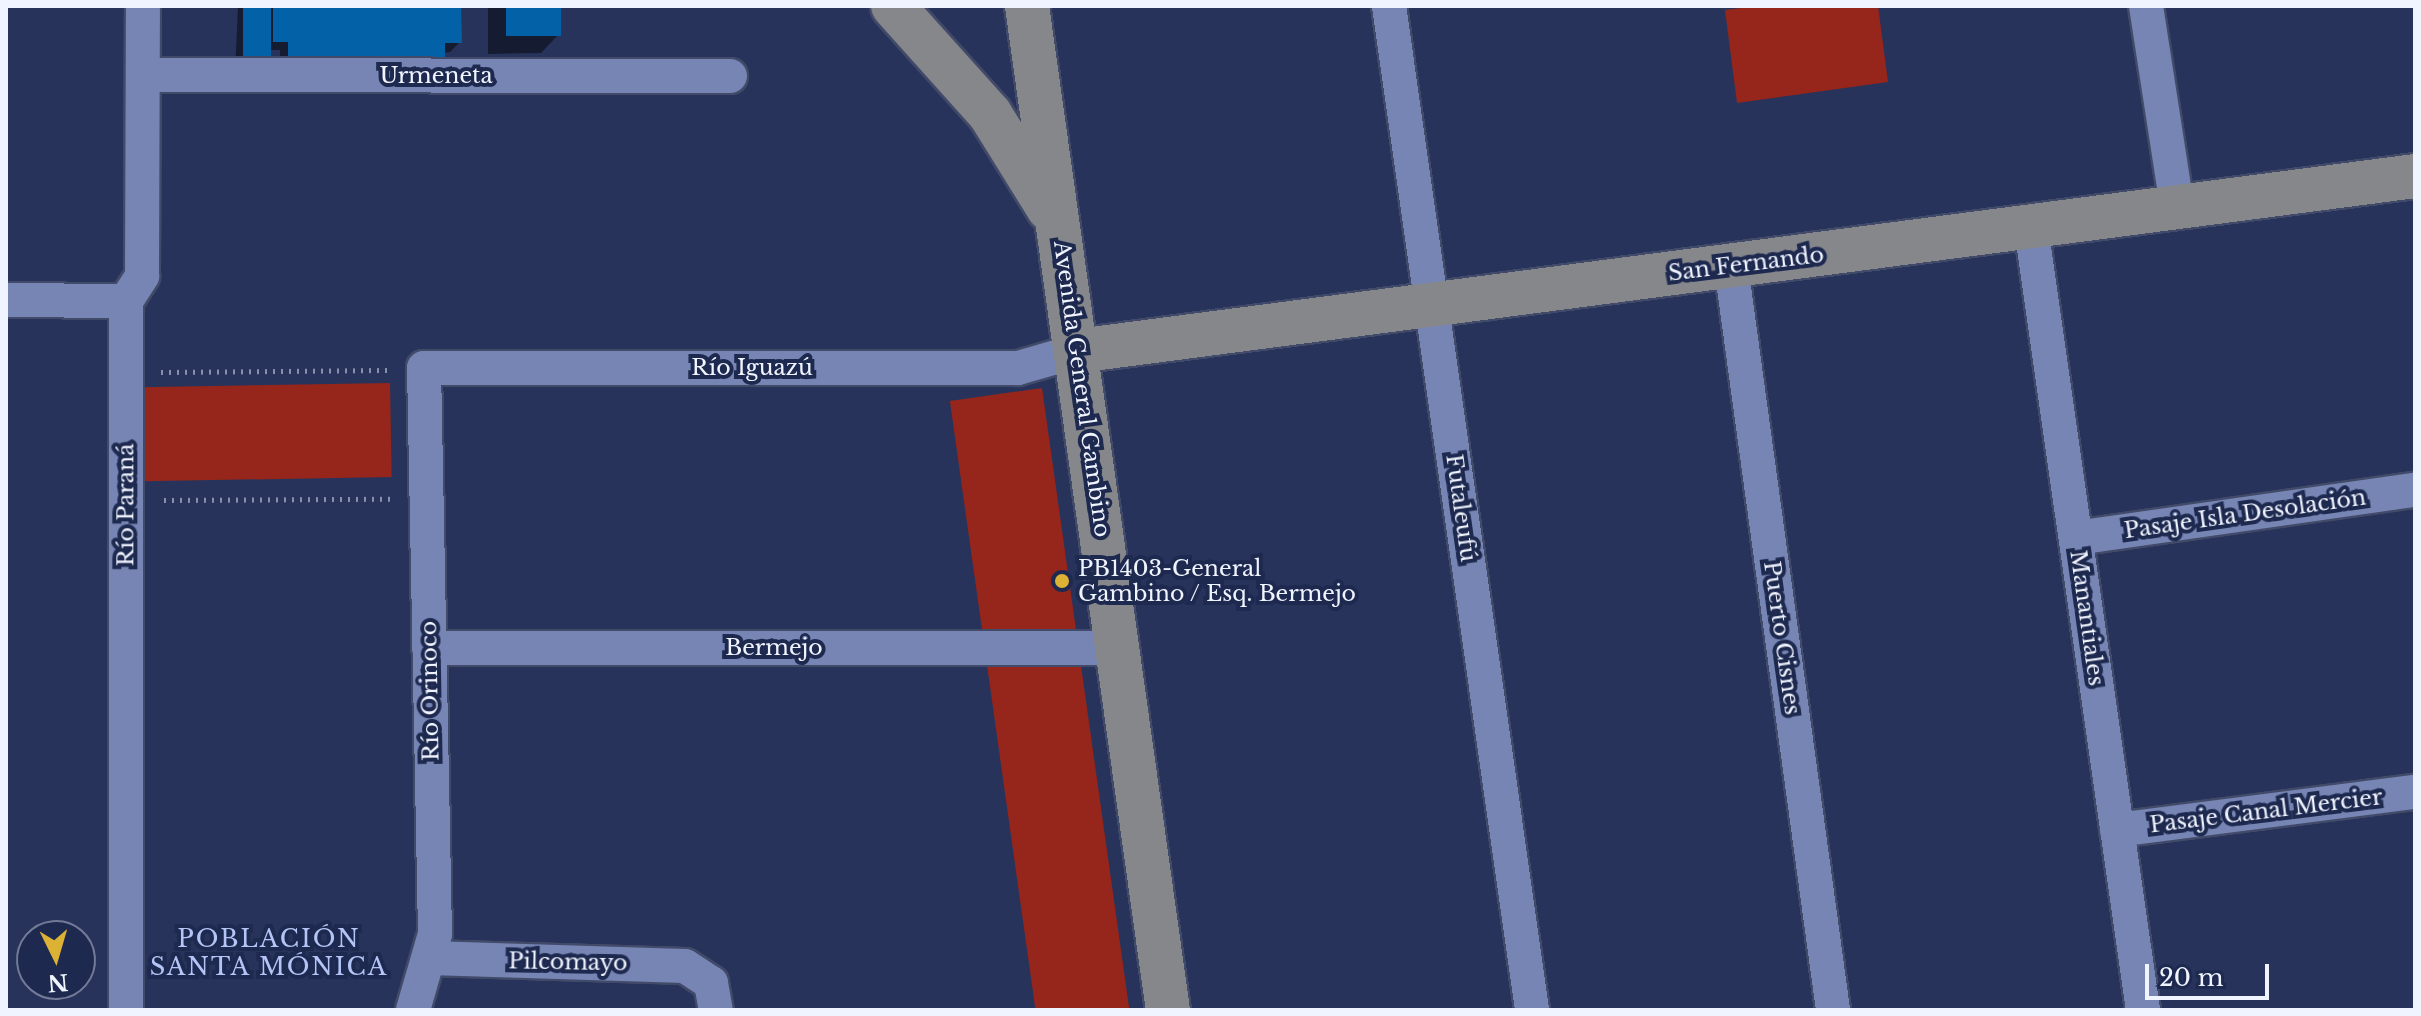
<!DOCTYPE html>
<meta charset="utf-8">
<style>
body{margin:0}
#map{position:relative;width:2421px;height:1016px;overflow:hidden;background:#28335b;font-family:"Libre Baskerville",serif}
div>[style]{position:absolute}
.green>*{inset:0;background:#96261b;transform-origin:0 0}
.shadow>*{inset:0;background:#0007}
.building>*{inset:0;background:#0261a7;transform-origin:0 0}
.path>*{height:5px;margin-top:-2.5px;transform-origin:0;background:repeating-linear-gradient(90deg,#878fa9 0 2px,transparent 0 8px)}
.roads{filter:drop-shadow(2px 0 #424a69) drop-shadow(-2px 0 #424a69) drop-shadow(0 2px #424a69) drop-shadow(0 -2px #424a69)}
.street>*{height:34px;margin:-17px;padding:0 17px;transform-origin:17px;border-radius:17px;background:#7685b3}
.secondary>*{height:44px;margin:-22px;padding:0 22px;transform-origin:22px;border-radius:22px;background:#86878b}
.dots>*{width:22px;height:22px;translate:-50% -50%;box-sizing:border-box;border:4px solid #1e2950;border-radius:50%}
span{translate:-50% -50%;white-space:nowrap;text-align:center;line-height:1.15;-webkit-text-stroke:8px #1e2950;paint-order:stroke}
.street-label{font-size:22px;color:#f0f4fe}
.poi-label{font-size:22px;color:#f0f4fe}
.left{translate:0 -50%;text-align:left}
.neighbourhood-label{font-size:24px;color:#b3c4f5;letter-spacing:2px}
.frame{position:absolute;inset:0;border:8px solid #f0f4fe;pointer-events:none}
.north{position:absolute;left:16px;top:920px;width:80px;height:80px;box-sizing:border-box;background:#1e2950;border:2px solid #727a96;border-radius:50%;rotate:175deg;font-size:22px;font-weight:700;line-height:32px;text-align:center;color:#f0f4fe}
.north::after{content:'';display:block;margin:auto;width:28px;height:36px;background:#dbb233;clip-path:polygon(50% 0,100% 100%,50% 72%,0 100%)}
.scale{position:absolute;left:2145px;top:964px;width:124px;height:36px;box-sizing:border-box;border:4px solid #f0f4fe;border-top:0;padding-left:10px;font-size:24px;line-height:28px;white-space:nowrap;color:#f0f4fe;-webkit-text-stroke:6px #1e2950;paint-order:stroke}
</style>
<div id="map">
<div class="green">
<div style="clip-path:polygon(1757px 6px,1878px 6px,1888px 82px,1737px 103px,1725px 10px)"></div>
<div style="left:390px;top:383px;width:94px;height:250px;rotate:89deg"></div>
<div style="left:1042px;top:388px;width:628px;height:93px;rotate:82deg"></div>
</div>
<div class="shadow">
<div style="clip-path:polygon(238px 6px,459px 6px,460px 42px,450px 52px,280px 78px,280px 50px,270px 50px,235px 71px)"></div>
<div style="clip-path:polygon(488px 6px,559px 6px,559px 34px,541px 53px,488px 54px)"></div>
</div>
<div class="building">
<div style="left:243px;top:6px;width:28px;height:57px"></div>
<div style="clip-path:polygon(273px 6px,461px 6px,462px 43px,445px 43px,445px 69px,288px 69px,288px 42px,273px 42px)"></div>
<div style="left:506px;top:6px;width:55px;height:30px"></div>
</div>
<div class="path">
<div style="left:161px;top:372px;width:226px;rotate:-0.5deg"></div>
<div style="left:164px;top:500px;width:226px;rotate:-0.3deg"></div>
</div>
<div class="roads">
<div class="street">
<div style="left:1389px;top:6px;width:1014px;rotate:81.89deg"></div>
<div style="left:2146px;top:6px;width:203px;rotate:81.2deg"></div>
<div style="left:143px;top:75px;width:587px;rotate:0.1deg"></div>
<div style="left:2031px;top:227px;width:791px;rotate:81.86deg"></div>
<div style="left:1731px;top:266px;width:751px;rotate:82.19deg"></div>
<div style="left:6px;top:300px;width:120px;rotate:0.5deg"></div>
<div style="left:2076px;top:538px;width:342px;rotate:-8.1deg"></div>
<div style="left:429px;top:648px;width:689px"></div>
<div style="left:2117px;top:830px;width:300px;rotate:-7.3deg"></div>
<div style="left:430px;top:958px;width:255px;rotate:1.8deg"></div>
<div style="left:685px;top:966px;width:31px;rotate:33deg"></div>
<div style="left:711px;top:983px;width:27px;rotate:80deg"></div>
<div style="left:126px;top:1010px;width:709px;rotate:-90deg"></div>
<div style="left:126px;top:301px;width:30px;rotate:-57deg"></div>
<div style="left:142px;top:276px;width:270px;rotate:-89.8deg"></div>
<div style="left:413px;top:1010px;width:79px;rotate:-73.9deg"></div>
<div style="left:435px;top:934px;width:566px;rotate:-91.11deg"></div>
<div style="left:424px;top:368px;width:594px"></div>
<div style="left:1018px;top:368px;width:61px;rotate:-16.1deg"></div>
</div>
<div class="secondary">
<div style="left:893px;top:6px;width:145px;rotate:48.1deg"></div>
<div style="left:990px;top:114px;width:112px;rotate:58.2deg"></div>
<div style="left:1027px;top:6px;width:1014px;rotate:82.01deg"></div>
<div style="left:1077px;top:351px;width:1349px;rotate:-7.45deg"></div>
</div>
</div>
<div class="dots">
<div style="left:1062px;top:581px;background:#dbb233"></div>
</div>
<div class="street-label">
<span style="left:436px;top:76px">Urmeneta</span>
<span style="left:1746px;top:264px;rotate:-7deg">San Fernando</span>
<span style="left:752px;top:368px">Río Iguazú</span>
<span style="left:1082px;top:389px;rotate:82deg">Avenida General Gambino</span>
<span style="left:126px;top:505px;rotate:-90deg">Río Paraná</span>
<span style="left:1461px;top:508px;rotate:82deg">Futaleufú</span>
<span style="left:2245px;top:514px;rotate:-8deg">Pasaje Isla Desolación</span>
<span style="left:2087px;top:618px;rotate:82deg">Manantiales</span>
<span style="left:1782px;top:638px;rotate:82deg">Puerto Cisnes</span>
<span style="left:774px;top:648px">Bermejo</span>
<span style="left:430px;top:691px;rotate:-91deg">Río Orinoco</span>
<span style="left:2266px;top:811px;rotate:-7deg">Pasaje Canal Mercier</span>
<span style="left:568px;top:962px;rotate:1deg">Pilcomayo</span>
</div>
<div class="poi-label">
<span class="left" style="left:1078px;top:581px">PB1403-General<br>Gambino / Esq. Bermejo</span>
</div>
<div class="neighbourhood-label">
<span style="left:269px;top:953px">POBLACIÓN<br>SANTA MÓNICA</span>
</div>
<div class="frame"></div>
<div class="north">N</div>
<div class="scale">20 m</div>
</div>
